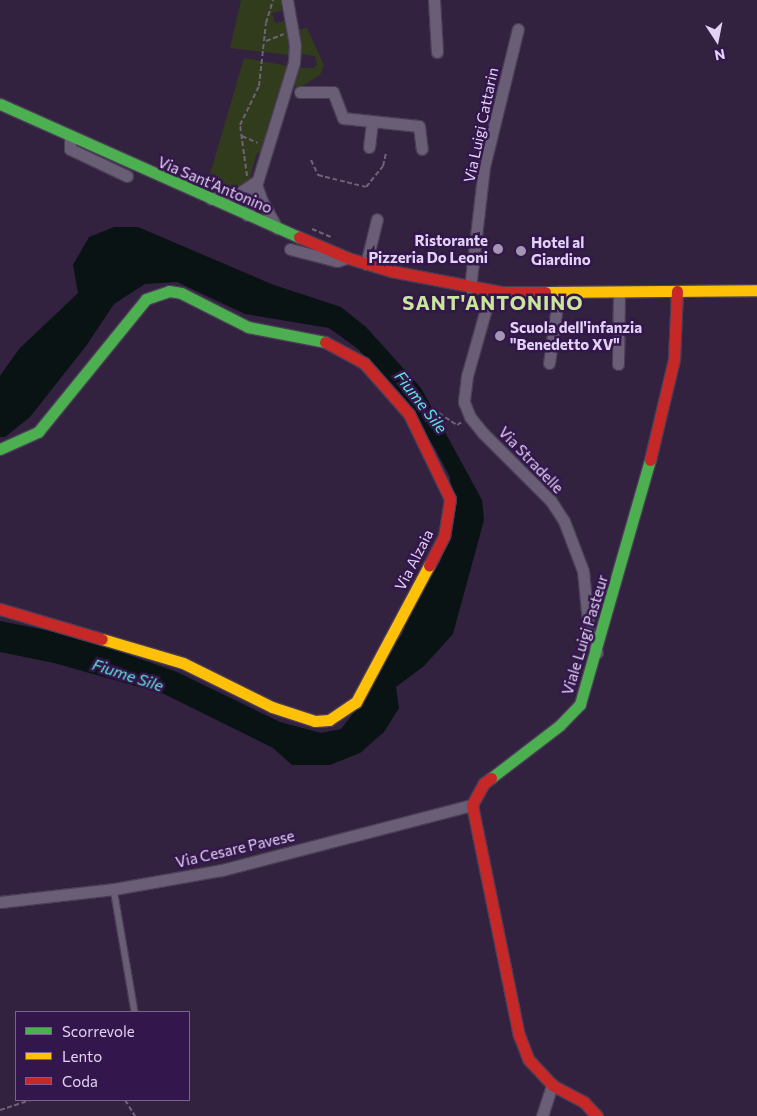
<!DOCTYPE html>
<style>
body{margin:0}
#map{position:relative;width:757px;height:1116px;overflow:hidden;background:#32223f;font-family:Commissioner,sans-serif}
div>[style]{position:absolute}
.green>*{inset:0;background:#313c1c}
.water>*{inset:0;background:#091313}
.path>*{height:2px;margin-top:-1px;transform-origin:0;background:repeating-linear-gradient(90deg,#6d6276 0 5px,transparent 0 7.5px)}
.roads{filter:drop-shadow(1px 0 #4a3d56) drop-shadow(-1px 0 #4a3d56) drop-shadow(0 1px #4a3d56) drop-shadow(0 -1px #4a3d56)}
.lane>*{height:5.5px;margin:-2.75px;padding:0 2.75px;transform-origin:2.75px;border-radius:2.75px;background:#695e75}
.street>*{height:11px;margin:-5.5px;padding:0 5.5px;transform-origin:5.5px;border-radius:5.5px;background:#695e75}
.fast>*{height:11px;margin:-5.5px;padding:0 5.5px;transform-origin:5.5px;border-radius:5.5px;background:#4caf50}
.slow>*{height:11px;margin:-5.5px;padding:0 5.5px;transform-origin:5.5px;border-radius:5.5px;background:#ffc107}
.jam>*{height:11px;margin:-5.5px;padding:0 5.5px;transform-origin:5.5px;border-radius:5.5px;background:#c62828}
.dots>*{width:14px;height:14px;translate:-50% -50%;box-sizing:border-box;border:2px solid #33164b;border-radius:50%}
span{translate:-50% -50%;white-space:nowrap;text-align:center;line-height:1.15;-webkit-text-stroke:5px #33164b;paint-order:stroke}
.street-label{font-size:15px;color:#e2d3f5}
.poi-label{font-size:15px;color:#e2d3f5;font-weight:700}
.right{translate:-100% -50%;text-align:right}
.left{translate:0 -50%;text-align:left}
.water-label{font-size:16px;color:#5de7d9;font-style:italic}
.district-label{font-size:20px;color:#c9e69d;font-weight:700;letter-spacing:1px}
.legend{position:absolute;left:15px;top:1011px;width:175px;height:90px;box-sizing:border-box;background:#33164b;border:1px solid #79628f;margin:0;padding:6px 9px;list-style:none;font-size:15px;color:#e2d3f5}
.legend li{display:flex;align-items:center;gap:10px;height:25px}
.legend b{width:25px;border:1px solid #79628f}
.north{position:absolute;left:692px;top:15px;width:50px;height:50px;-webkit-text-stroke:4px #33164b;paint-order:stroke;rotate:169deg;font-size:14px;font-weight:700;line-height:20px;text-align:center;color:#e2d3f5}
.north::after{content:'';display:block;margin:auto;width:18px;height:22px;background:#e2d3f5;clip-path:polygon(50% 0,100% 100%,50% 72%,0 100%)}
</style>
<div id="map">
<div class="green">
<div style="clip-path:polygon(241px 0,281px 0,281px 11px,272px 13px,275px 23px,285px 21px,290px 55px,230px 48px)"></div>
<div style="clip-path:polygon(307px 28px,324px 65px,320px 75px,299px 88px,293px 84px,298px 68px,314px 68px,317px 64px,315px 56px,301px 54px,297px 30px)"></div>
<div style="clip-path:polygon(244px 58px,288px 66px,260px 153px,257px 153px,250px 177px,253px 178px,248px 183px,222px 193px,206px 188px)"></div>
</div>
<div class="water">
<div style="clip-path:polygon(114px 227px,138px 227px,274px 285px,341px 307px,366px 327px,421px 388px,482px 500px,484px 520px,453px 634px,424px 666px,396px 687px,399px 708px,384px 732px,360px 753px,330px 765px,292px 765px,273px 748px,164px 694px,54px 663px,0 652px,0 621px,76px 636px,177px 672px,280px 722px,321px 733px,341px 729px,362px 702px,376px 669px,401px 636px,418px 597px,440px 562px,453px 522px,450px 477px,434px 447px,399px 392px,358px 349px,329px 328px,245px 314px,177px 282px,145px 284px,114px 304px,86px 346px,30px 417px,5px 437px,0 437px,0 376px,19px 349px,78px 293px,73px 265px,89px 237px)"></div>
</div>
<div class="path">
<div style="left:266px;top:41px;width:19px;rotate:-21deg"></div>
<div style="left:242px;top:136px;width:17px;rotate:24deg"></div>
<div style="left:311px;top:160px;width:17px;rotate:65deg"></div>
<div style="left:318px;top:175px;width:49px;rotate:14deg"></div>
<div style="left:366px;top:187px;width:27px;rotate:-51deg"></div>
<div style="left:383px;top:166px;width:13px;rotate:-77deg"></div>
<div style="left:247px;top:176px;width:51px;rotate:-97.8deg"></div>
<div style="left:240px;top:125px;width:43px;rotate:-64deg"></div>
<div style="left:259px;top:86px;width:63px;rotate:-83.7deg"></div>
<div style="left:266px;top:23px;width:24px;rotate:-73deg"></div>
<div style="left:312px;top:229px;width:21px;rotate:23deg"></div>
<div style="left:425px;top:421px;width:16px;rotate:-30deg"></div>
<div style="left:439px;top:413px;width:22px;rotate:34deg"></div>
<div style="left:457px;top:425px;width:6px;rotate:-31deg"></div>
<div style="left:125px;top:1100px;width:19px;rotate:58deg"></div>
<div style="left:0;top:1110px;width:33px;rotate:-18deg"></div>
</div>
<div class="roads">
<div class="lane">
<div style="left:114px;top:889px;width:125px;rotate:80.3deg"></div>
</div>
<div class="street">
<div style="left:434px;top:0;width:52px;rotate:86.7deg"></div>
<div style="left:300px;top:92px;width:33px"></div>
<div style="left:333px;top:92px;width:28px;rotate:69deg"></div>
<div style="left:343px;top:118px;width:76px;rotate:6deg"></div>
<div style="left:419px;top:126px;width:23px;rotate:83deg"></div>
<div style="left:70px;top:136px;width:13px;rotate:90deg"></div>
<div style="left:70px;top:149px;width:63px;rotate:25.3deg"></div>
<div style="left:369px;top:147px;width:26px;rotate:-83deg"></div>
<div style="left:256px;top:184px;width:18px;rotate:71deg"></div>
<div style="left:262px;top:201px;width:31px;rotate:61deg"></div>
<div style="left:211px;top:199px;width:29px;rotate:-12deg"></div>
<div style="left:239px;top:193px;width:22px;rotate:-34deg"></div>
<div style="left:247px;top:215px;width:160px;rotate:-72.9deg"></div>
<div style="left:294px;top:62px;width:17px;rotate:-87deg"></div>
<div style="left:295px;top:45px;width:46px;rotate:-100.1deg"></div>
<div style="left:290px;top:249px;width:49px;rotate:14.3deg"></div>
<div style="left:337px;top:261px;width:10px;rotate:-17deg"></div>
<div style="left:366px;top:264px;width:46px;rotate:-76.3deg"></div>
<div style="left:470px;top:288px;width:122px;rotate:-83.4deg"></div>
<div style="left:484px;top:167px;width:142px;rotate:-76.2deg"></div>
<div style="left:491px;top:291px;width:88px;rotate:105.8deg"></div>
<div style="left:467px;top:376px;width:26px;rotate:97deg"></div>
<div style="left:464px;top:402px;width:16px;rotate:68deg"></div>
<div style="left:470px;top:417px;width:21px;rotate:51deg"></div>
<div style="left:483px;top:433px;width:96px;rotate:45deg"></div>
<div style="left:551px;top:501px;width:24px;rotate:57deg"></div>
<div style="left:564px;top:521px;width:53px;rotate:69.2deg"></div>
<div style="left:583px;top:571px;width:61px;rotate:84.4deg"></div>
<div style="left:589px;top:632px;width:22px;rotate:69deg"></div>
<div style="left:549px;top:363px;width:72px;rotate:-82deg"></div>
<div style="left:618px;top:364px;width:72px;rotate:-89.2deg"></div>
<div style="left:0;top:902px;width:115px;rotate:-6.5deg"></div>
<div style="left:114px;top:889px;width:110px;rotate:-10deg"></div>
<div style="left:222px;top:870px;width:258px;rotate:-14.6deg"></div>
<div style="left:542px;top:1116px;width:33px;rotate:-72deg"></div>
</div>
<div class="fast">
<div style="left:0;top:104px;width:327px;rotate:24deg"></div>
<div style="left:0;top:449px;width:42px;rotate:-24.1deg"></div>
<div style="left:38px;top:432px;width:171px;rotate:-50.9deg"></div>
<div style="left:146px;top:299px;width:24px;rotate:-19deg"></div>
<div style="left:169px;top:291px;width:12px;rotate:9deg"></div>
<div style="left:181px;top:293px;width:75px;rotate:26.9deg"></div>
<div style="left:248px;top:327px;width:78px;rotate:11deg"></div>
<div style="left:491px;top:778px;width:87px;rotate:-37.5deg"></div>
<div style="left:560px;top:725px;width:29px;rotate:-46deg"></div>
<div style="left:580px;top:704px;width:254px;rotate:-74deg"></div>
</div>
<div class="slow">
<div style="left:545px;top:292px;width:212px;rotate:-0.5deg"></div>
<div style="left:102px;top:639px;width:84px;rotate:16.5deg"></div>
<div style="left:183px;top:663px;width:99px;rotate:26.3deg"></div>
<div style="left:272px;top:707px;width:45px;rotate:18deg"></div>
<div style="left:315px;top:721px;width:14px;rotate:-4deg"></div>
<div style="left:329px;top:720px;width:32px;rotate:-34deg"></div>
<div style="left:356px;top:702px;width:155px;rotate:-61.9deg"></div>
</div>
<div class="jam">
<div style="left:299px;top:237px;width:53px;rotate:23.2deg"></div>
<div style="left:348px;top:258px;width:45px;rotate:16.8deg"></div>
<div style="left:391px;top:271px;width:112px;rotate:10.8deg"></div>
<div style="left:501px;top:292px;width:44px"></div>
<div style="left:325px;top:342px;width:44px;rotate:28.3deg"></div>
<div style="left:364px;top:363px;width:68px;rotate:48.6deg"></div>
<div style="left:409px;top:414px;width:94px;rotate:64.2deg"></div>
<div style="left:450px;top:499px;width:37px;rotate:99deg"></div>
<div style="left:444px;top:536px;width:33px;rotate:117deg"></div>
<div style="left:650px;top:460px;width:104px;rotate:-76.6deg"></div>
<div style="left:674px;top:359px;width:68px;rotate:-87.5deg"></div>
<div style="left:0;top:609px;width:106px;rotate:16.4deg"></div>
<div style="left:491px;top:778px;width:9px;rotate:144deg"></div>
<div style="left:484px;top:783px;width:25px;rotate:119deg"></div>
<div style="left:472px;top:805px;width:235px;rotate:78.5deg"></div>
<div style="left:519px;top:1035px;width:26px;rotate:69deg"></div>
<div style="left:528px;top:1059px;width:35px;rotate:47deg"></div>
<div style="left:552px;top:1085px;width:36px;rotate:28deg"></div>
<div style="left:584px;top:1102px;width:19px;rotate:47deg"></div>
</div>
</div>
<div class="dots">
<div style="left:498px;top:249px;background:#a495b5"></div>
<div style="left:521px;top:251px;background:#a495b5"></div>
<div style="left:500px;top:336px;background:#a495b5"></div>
</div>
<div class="street-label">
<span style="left:481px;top:125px;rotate:-78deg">Via Luigi Cattarin</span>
<span style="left:215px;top:185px;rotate:23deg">Via Sant'Antonino</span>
<span style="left:531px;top:460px;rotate:46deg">Via Stradelle</span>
<span style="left:414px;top:560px;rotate:-63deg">Via Alzaia</span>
<span style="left:585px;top:635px;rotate:-73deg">Viale Luigi Pasteur</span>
<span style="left:235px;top:849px;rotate:-13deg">Via Cesare Pavese</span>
</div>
<div class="poi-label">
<span class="right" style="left:488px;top:249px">Ristorante<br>Pizzeria Do Leoni</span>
<span class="left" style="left:531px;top:251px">Hotel al<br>Giardino</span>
<span class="left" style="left:510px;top:336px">Scuola dell'infanzia<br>"Benedetto XV"</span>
</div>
<div class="water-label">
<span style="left:421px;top:402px;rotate:52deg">Fiume Sile</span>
<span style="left:128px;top:675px;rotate:18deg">Fiume Sile</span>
</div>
<div class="district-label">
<span style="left:493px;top:302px">SANT'ANTONINO</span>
</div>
<ul class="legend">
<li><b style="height:6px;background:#4caf50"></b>Scorrevole</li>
<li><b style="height:6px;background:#ffc107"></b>Lento</li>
<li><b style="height:6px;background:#c62828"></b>Coda</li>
</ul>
<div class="north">N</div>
</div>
